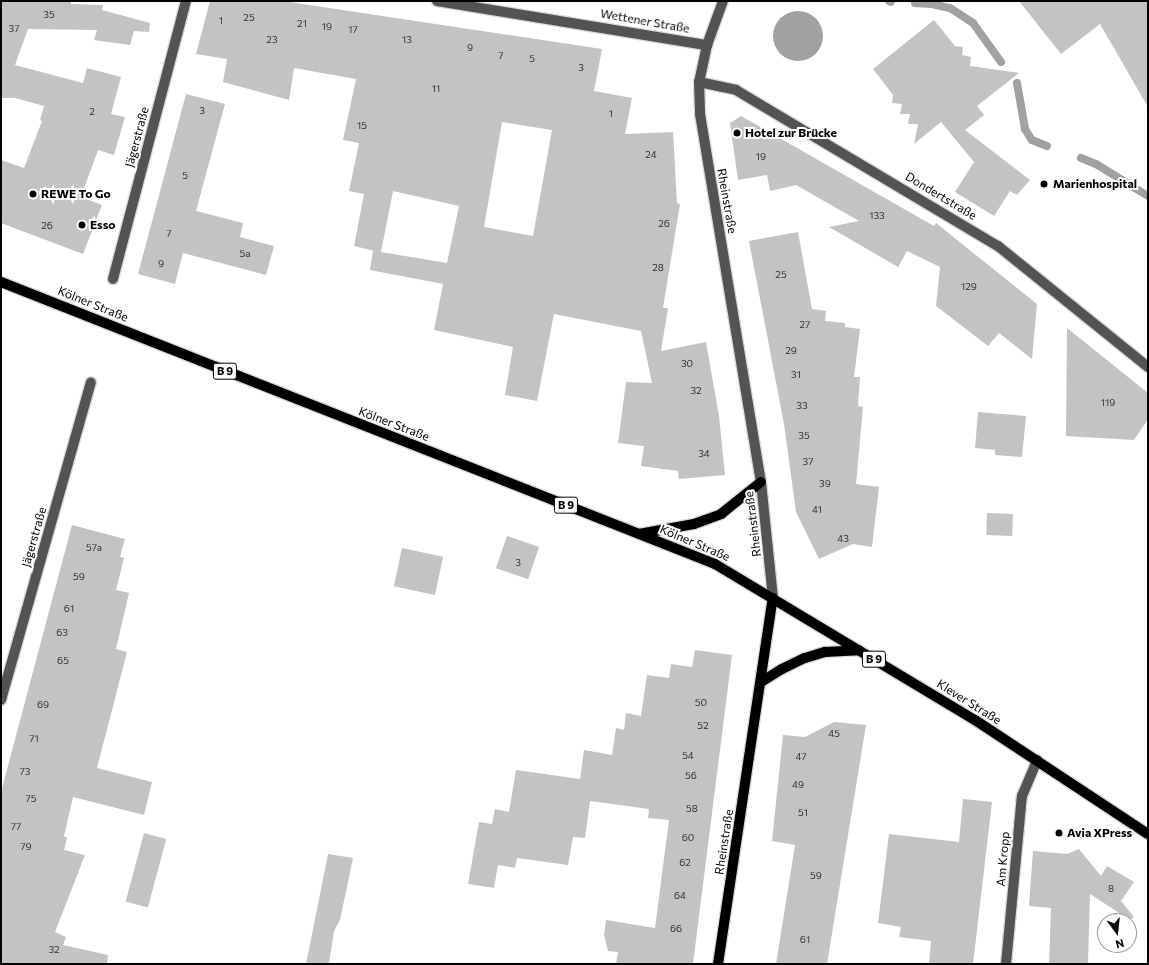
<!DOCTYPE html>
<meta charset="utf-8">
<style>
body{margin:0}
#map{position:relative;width:1149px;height:965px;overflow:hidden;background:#fff;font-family:Commissioner,sans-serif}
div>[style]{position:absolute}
.water>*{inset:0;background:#a1a1a1}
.round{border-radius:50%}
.stream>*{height:8px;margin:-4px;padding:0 4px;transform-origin:4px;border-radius:4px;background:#a1a1a1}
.building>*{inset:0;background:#c3c3c3;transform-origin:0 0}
.roads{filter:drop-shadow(1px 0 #dbdbdb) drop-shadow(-1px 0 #dbdbdb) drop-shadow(0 1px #dbdbdb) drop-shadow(0 -1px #dbdbdb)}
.minor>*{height:10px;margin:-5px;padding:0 5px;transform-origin:5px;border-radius:5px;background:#535353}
.major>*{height:10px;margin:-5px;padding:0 5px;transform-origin:5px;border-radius:5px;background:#000}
.dots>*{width:11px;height:11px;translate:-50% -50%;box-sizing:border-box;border:2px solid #fff;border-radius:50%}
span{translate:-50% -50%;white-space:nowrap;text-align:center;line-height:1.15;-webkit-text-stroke:4px #fff;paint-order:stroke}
.number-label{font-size:10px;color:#313131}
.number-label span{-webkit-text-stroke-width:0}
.shield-label span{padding:1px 3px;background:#fff;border:1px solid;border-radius:3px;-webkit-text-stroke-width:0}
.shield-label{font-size:11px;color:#000;font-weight:700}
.street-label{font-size:12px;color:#000}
.poi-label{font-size:12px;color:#000;font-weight:700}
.left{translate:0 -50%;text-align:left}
.frame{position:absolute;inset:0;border:2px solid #000;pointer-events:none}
.north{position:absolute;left:1097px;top:913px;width:40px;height:40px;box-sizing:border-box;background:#fff;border:1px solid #999;border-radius:50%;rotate:165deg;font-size:11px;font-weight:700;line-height:16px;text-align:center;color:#000}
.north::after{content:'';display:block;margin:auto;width:14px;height:18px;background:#000;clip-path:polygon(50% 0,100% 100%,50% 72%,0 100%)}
</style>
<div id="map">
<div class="water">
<div class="round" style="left:773px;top:11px;width:50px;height:50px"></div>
</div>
<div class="stream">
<div style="left:889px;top:1px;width:2px;rotate:27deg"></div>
<div style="left:915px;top:3px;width:17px;rotate:3deg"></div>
<div style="left:932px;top:4px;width:18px;rotate:13deg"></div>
<div style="left:950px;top:8px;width:27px;rotate:33deg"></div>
<div style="left:973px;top:23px;width:48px;rotate:54.3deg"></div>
<div style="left:1017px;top:83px;width:47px;rotate:80.1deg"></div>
<div style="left:1025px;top:129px;width:13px;rotate:58deg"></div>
<div style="left:1032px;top:140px;width:16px;rotate:22deg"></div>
<div style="left:1081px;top:158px;width:16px;rotate:22deg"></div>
<div style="left:1096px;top:164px;width:61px;rotate:31.6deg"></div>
</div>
<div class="building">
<div style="clip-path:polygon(1px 1px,71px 1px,71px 4px,103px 5px,102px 10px,150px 23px,149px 32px,134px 31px,130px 45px,94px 40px,97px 30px,28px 29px,15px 65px,83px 83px,87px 68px,121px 77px,111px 114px,125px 117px,114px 155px,98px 150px,81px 197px,102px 205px,83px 254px,1px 223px,1px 160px,24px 168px,42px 121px,40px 120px,44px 106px,15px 98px,1px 98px)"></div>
<div style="clip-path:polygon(evenodd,210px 1px,283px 1px,602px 49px,594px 91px,632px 98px,625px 134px,673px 132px,677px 203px,680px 204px,663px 308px,668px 308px,661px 351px,706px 342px,719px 416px,725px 475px,679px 479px,678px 471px,641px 466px,644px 446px,618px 443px,626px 382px,652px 383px,641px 331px,554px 314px,537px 401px,505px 395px,513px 347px,434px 330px,443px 284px,370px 270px,373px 250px,375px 251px,354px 246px,364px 194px,349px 191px,359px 143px,343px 140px,356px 79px,294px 68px,289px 100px,223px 82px,227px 59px,196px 54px,210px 1px,502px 122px,552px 130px,533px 236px,484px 227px,502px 122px,210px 1px,393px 191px,459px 206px,447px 263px,381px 252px,393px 191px)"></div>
<div style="clip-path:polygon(1019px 1px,1148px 1px,1148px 107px,1100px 24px,1061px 54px)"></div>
<div style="clip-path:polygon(934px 20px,955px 46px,963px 47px,962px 55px,971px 57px,970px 66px,1019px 73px,977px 106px,984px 115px,965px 130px,1030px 180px,1017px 195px,1010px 191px,994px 216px,955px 192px,974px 162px,941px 122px,914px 144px,918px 124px,908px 124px,910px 114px,900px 114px,902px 104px,892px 103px,893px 95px,873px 69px)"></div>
<div style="clip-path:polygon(186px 94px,225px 104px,196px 211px,243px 223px,240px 237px,274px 246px,266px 275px,183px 253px,175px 284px,138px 274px)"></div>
<div style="clip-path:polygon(741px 116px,934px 226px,936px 223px,1037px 304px,1032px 359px,999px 333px,988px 346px,936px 306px,940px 267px,907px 251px,898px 267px,829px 227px,859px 221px,796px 185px,770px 191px,767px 175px,738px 180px,730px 123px)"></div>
<div style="clip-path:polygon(798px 232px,812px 309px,826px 311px,825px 321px,845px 323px,845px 327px,860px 329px,854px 377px,860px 377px,858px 406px,863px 407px,856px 484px,879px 487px,872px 547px,853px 544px,819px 559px,796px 512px,784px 424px,749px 241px)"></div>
<div style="clip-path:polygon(1067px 328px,1148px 393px,1148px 419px,1134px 440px,1066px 436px)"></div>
<div style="clip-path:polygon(978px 412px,1026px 416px,1022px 457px,995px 455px,995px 450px,975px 448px)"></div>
<div style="left:987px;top:513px;width:26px;height:22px;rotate:2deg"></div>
<div style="clip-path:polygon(72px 525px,125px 539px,120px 557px,124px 558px,116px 590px,129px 593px,116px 649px,127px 652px,97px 768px,152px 782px,144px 815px,73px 797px,64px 836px,67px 838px,64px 850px,85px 855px,55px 932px,66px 937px,63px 945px,108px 955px,107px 964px,1px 964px,1px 792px)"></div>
<div style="left:507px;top:536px;width:34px;height:34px;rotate:19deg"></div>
<div style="left:402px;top:548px;width:42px;height:39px;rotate:12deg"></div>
<div style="clip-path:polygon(695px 650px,732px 655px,693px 964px,616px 964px,618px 952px,608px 951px,604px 935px,606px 920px,655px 928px,669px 820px,648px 818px,649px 809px,590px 801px,585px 838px,573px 837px,568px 865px,517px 858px,515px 868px,498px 865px,494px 888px,468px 884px,479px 822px,492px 824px,495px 809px,509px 812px,516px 770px,580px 779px,584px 750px,612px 755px,616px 728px,624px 730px,626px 713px,641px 716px,647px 675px,669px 678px,671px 664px,692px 667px)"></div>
<div style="clip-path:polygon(834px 722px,866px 725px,827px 964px,776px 964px,795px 845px,772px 841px,783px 735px,805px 737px)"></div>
<div style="clip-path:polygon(963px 799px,992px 802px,973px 964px,929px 964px,931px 941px,899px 937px,901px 927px,878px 923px,889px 834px,959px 842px)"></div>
<div style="left:144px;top:833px;width:23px;height:71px;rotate:15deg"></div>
<div style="clip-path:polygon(1079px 849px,1101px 876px,1107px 866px,1134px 882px,1121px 901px,1134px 917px,1130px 920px,1090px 894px,1088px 964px,1049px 964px,1051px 908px,1029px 906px,1033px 851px,1067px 854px)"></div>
<div style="clip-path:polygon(328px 854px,353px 858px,340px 920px,334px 931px,329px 964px,306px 964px)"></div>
</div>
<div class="roads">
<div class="minor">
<div style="left:437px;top:1px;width:274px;rotate:9.3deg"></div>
<div style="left:723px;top:1px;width:47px;rotate:110deg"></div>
<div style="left:707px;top:45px;width:38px;rotate:102deg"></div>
<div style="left:699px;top:82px;width:32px;rotate:88deg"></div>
<div style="left:700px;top:114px;width:373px;rotate:80.6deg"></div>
<div style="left:761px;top:482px;width:117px;rotate:84.1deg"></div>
<div style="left:699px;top:82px;width:38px;rotate:12deg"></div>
<div style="left:736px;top:90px;width:305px;rotate:30.8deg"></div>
<div style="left:998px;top:246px;width:193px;rotate:38.9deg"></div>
<div style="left:113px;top:279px;width:287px;rotate:-75.3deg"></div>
<div style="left:1px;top:700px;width:330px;rotate:-74.2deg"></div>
<div style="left:1006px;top:964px;width:169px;rotate:-84.6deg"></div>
<div style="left:1022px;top:796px;width:39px;rotate:-67deg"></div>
</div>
<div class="major">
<div style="left:1px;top:282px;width:768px;rotate:21.55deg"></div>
<div style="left:715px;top:564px;width:303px;rotate:31deg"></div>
<div style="left:975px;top:720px;width:207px;rotate:33.4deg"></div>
<div style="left:639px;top:534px;width:56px;rotate:-10.3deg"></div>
<div style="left:694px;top:524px;width:29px;rotate:-20deg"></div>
<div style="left:721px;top:514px;width:51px;rotate:-38.7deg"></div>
<div style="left:761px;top:682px;width:25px;rotate:-32deg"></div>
<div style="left:782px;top:669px;width:25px;rotate:-26deg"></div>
<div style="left:805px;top:658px;width:21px;rotate:-17deg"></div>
<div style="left:825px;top:652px;width:34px;rotate:-3deg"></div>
<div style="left:718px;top:964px;width:370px;rotate:-81.5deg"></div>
</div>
</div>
<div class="dots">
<div style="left:737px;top:133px;background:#000"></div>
<div style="left:1044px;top:184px;background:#000"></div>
<div style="left:33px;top:194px;background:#000"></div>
<div style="left:82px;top:225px;background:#000"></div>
<div style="left:1059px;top:833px;background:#000"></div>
</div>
<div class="number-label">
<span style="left:49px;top:15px">35</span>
<span style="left:249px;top:18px">25</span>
<span style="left:221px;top:21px">1</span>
<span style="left:302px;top:24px">21</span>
<span style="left:327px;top:27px">19</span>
<span style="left:14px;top:29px">37</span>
<span style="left:353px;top:30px">17</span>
<span style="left:272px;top:40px">23</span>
<span style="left:407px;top:40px">13</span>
<span style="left:470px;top:48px">9</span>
<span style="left:501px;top:56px">7</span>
<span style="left:532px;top:59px">5</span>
<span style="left:581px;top:68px">3</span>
<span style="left:436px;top:89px">11</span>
<span style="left:202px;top:111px">3</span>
<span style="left:92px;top:112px">2</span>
<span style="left:611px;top:114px">1</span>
<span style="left:362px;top:126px">15</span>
<span style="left:651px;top:155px">24</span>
<span style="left:761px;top:157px">19</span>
<span style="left:185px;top:176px">5</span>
<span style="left:877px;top:216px">133</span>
<span style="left:664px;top:224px">26</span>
<span style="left:47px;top:226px">26</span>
<span style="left:169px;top:234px">7</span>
<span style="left:245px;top:254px">5a</span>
<span style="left:161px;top:264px">9</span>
<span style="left:658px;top:268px">28</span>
<span style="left:781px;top:275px">25</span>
<span style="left:969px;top:287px">129</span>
<span style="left:805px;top:325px">27</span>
<span style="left:791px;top:351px">29</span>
<span style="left:687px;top:364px">30</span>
<span style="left:796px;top:375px">31</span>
<span style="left:696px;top:391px">32</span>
<span style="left:1108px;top:403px">119</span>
<span style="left:802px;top:406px">33</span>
<span style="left:804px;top:436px">35</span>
<span style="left:704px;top:454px">34</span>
<span style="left:808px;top:462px">37</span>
<span style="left:825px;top:484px">39</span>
<span style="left:817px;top:510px">41</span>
<span style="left:843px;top:539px">43</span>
<span style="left:94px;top:548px">57a</span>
<span style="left:518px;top:563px">3</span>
<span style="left:79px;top:577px">59</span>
<span style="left:69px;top:609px">61</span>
<span style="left:62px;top:633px">63</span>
<span style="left:63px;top:661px">65</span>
<span style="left:701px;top:703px">50</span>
<span style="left:43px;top:705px">69</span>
<span style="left:703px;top:726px">52</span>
<span style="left:834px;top:734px">45</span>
<span style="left:34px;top:739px">71</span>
<span style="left:688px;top:756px">54</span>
<span style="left:801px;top:757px">47</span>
<span style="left:25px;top:772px">73</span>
<span style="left:691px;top:776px">56</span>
<span style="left:798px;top:785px">49</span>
<span style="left:31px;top:799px">75</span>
<span style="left:692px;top:809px">58</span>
<span style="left:803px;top:813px">51</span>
<span style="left:16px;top:827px">77</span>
<span style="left:688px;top:838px">60</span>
<span style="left:26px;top:847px">79</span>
<span style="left:685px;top:863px">62</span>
<span style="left:816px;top:876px">59</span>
<span style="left:1111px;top:889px">8</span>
<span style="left:680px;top:896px">64</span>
<span style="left:676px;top:929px">66</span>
<span style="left:805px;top:940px">61</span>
<span style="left:54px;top:950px">32</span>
</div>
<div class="shield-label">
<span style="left:225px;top:371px">B 9</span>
<span style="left:566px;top:505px">B 9</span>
<span style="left:874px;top:659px">B 9</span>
</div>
<div class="street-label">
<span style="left:645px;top:21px;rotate:10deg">Wettener Straße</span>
<span style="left:137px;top:137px;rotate:-75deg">Jägerstraße</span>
<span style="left:941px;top:196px;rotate:31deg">Dondertstraße</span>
<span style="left:727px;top:201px;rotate:80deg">Rheinstraße</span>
<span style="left:93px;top:304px;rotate:22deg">Kölner Straße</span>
<span style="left:394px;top:424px;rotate:21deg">Kölner Straße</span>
<span style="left:753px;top:524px;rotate:-97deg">Rheinstraße</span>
<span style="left:34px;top:537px;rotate:-74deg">Jägerstraße</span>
<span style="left:695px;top:543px;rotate:23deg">Kölner Straße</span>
<span style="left:969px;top:702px;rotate:32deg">Klever Straße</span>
<span style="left:724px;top:842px;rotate:-81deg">Rheinstraße</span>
<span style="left:1003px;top:859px;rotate:-85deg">Am Kropp</span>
</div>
<div class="poi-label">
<span class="left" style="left:745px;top:133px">Hotel zur Brücke</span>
<span class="left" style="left:1053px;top:184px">Marienhospital</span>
<span class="left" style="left:41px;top:194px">REWE To Go</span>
<span class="left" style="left:90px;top:225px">Esso</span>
<span class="left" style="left:1067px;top:833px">Avia XPress</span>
</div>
<div class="frame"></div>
<div class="north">N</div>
</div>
